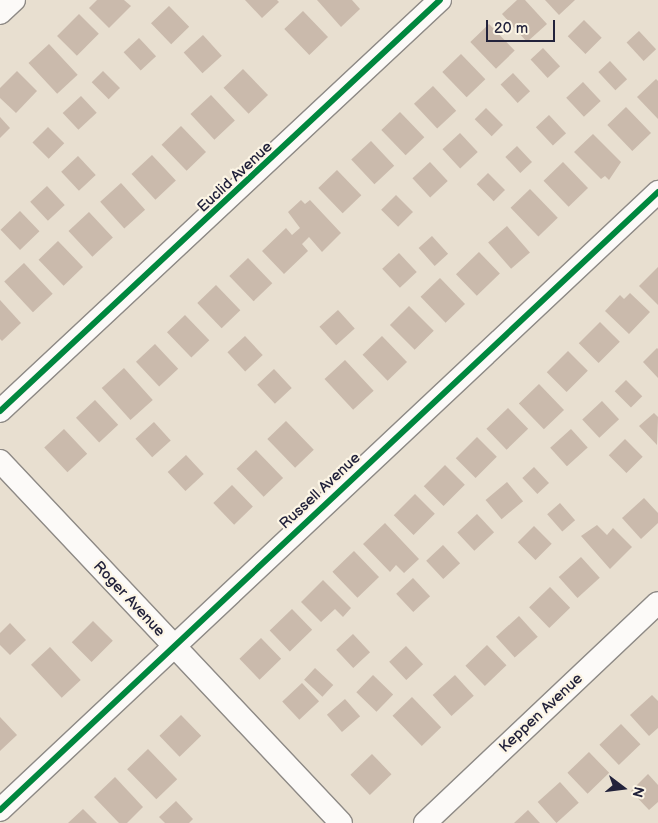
<!DOCTYPE html>
<style>
body{margin:0}
#map{position:relative;width:658px;height:823px;overflow:hidden;background:#e8dfd0;font-family:"Balsamiq Sans",sans-serif}
div>[style]{position:absolute}
.building>*{inset:0;background:#cabaac;transform-origin:0 0}
.roads{filter:drop-shadow(1px 0 #8e8a86) drop-shadow(-1px 0 #8e8a86) drop-shadow(0 1px #8e8a86) drop-shadow(0 -1px #8e8a86)}
.street>*{height:22px;margin:-11px;padding:0 11px;transform-origin:11px;border-radius:11px;background:#fcfaf8}
.cycleway>*{height:6px;margin:-3px;padding:0 3px;transform-origin:3px;border-radius:3px;background:#00873e}
span{translate:-50% -50%;white-space:nowrap;text-align:center;line-height:1.15;-webkit-text-stroke:4.5px #fcf5e5;paint-order:stroke}
.street-label{font-size:15px;color:#22223b}
.north{position:absolute;left:598px;top:763px;width:50px;height:50px;-webkit-text-stroke:4px #fcf5e5;paint-order:stroke;rotate:105deg;font-size:14px;font-weight:700;line-height:20px;text-align:center;color:#22223b}
.north::after{content:'';display:block;margin:auto;width:18px;height:22px;background:#22223b;clip-path:polygon(50% 0,100% 100%,50% 72%,0 100%)}
.scale{position:absolute;left:486px;top:20px;width:69px;height:22px;box-sizing:border-box;border:2px solid #22223b;border-top:0;padding-left:6px;font-size:15px;line-height:18px;white-space:nowrap;color:#22223b;-webkit-text-stroke:4px #fcf5e5;paint-order:stroke}
</style>
<div id="map">
<div class="building">
<div style="clip-path:polygon(97px 0,124px 0,131px 6px,109px 28px,89px 8px)"></div>
<div style="clip-path:polygon(245px 0,277px 0,279px 2px,262px 18px)"></div>
<div style="clip-path:polygon(317px 0,352px 0,360px 9px,341px 27px)"></div>
<div style="clip-path:polygon(517px 0,525px 0,547px 24px,527px 42px,502px 14px)"></div>
<div style="clip-path:polygon(545px 0,575px 0,559px 15px)"></div>
<div style="left:169px;top:6px;width:29px;height:25px;rotate:46deg"></div>
<div style="left:303px;top:11px;width:36px;height:26px;rotate:46deg"></div>
<div style="left:79px;top:14px;width:28px;height:31px;rotate:45deg"></div>
<div style="left:584px;top:20px;width:25px;height:23px;rotate:45deg"></div>
<div style="left:489px;top:24px;width:37px;height:26px;rotate:46deg"></div>
<div style="left:639px;top:31px;width:25px;height:17px;rotate:47deg"></div>
<div style="left:203px;top:35px;width:28px;height:26px;rotate:48deg"></div>
<div style="left:139px;top:38px;width:25px;height:21px;rotate:47deg"></div>
<div style="left:49px;top:44px;width:42px;height:28px;rotate:47deg"></div>
<div style="left:543px;top:48px;width:25px;height:17px;rotate:47deg"></div>
<div style="left:461px;top:54px;width:35px;height:26px;rotate:46deg"></div>
<div style="left:610px;top:61px;width:25px;height:16px;rotate:47deg"></div>
<div style="left:243px;top:69px;width:36px;height:27px;rotate:46deg"></div>
<div style="clip-path:polygon(17px 71px,37px 91px,16px 113px,0 98px,0 88px)"></div>
<div style="left:103px;top:71px;width:24px;height:16px;rotate:45deg"></div>
<div style="left:513px;top:73px;width:25px;height:17px;rotate:47deg"></div>
<div style="clip-path:polygon(656px 79px,658px 81px,658px 119px,637px 97px)"></div>
<div style="left:583px;top:82px;width:26px;height:23px;rotate:47deg"></div>
<div style="left:433px;top:86px;width:34px;height:26px;rotate:47deg"></div>
<div style="left:211px;top:95px;width:35px;height:28px;rotate:47deg"></div>
<div style="left:81px;top:96px;width:23px;height:25px;rotate:47deg"></div>
<div style="left:626px;top:107px;width:36px;height:26px;rotate:46deg"></div>
<div style="left:486px;top:108px;width:24px;height:16px;rotate:45deg"></div>
<div style="left:400px;top:112px;width:35px;height:26px;rotate:46deg"></div>
<div style="left:549px;top:115px;width:25px;height:18px;rotate:47deg"></div>
<div style="clip-path:polygon(0 117px,10px 128px,0 138px)"></div>
<div style="left:181px;top:126px;width:36px;height:27px;rotate:46deg"></div>
<div style="left:48px;top:127px;width:23px;height:22px;rotate:45deg"></div>
<div style="left:460px;top:133px;width:26px;height:24px;rotate:47deg"></div>
<div style="clip-path:polygon(593px 134px,621px 162px,609px 180px,605px 176px,601px 179px,574px 152px)"></div>
<div style="left:371px;top:141px;width:34px;height:27px;rotate:47deg"></div>
<div style="left:517px;top:146px;width:22px;height:16px;rotate:47deg"></div>
<div style="left:152px;top:155px;width:35px;height:28px;rotate:47deg"></div>
<div style="left:78px;top:156px;width:26px;height:23px;rotate:47deg"></div>
<div style="left:430px;top:162px;width:26px;height:24px;rotate:47deg"></div>
<div style="left:563px;top:162px;width:36px;height:27px;rotate:46deg"></div>
<div style="left:337px;top:170px;width:35px;height:26px;rotate:46deg"></div>
<div style="left:488px;top:173px;width:24px;height:16px;rotate:45deg"></div>
<div style="left:121px;top:183px;width:36px;height:28px;rotate:48deg"></div>
<div style="left:47px;top:186px;width:26px;height:23px;rotate:47deg"></div>
<div style="left:530px;top:189px;width:40px;height:27px;rotate:46deg"></div>
<div style="left:396px;top:195px;width:24px;height:21px;rotate:45deg"></div>
<div style="clip-path:polygon(301px 200px,305px 204px,310px 200px,341px 233px,322px 252px,309px 237px,302px 244px,308px 251px,284px 274px,262px 251px,286px 228px,292px 235px,300px 228px,288px 212px)"></div>
<div style="left:20px;top:211px;width:28px;height:27px;rotate:46deg"></div>
<div style="left:89px;top:212px;width:35px;height:28px;rotate:47deg"></div>
<div style="left:507px;top:226px;width:35px;height:25px;rotate:49deg"></div>
<div style="left:432px;top:236px;width:24px;height:18px;rotate:48deg"></div>
<div style="left:58px;top:241px;width:36px;height:27px;rotate:46deg"></div>
<div style="left:479px;top:252px;width:30px;height:32px;rotate:46deg"></div>
<div style="left:399px;top:253px;width:26px;height:23px;rotate:47deg"></div>
<div style="left:248px;top:258px;width:35px;height:26px;rotate:46deg"></div>
<div style="left:24px;top:263px;width:42px;height:27px;rotate:47deg"></div>
<div style="clip-path:polygon(658px 267px,658px 305px,639px 286px)"></div>
<div style="left:440px;top:278px;width:36px;height:27px;rotate:46deg"></div>
<div style="left:216px;top:285px;width:35px;height:26px;rotate:46deg"></div>
<div style="clip-path:polygon(630px 293px,650px 312px,629px 334px,605px 311px,620px 295px,624px 299px)"></div>
<div style="clip-path:polygon(0 300px,21px 323px,2px 341px,0 339px)"></div>
<div style="left:409px;top:306px;width:35px;height:27px;rotate:45deg"></div>
<div style="left:338px;top:310px;width:25px;height:25px;rotate:48deg"></div>
<div style="left:185px;top:315px;width:35px;height:25px;rotate:46deg"></div>
<div style="left:600px;top:322px;width:28px;height:30px;rotate:45deg"></div>
<div style="left:245px;top:336px;width:26px;height:24px;rotate:47deg"></div>
<div style="left:382px;top:336px;width:36px;height:27px;rotate:46deg"></div>
<div style="left:155px;top:344px;width:34px;height:26px;rotate:47deg"></div>
<div style="clip-path:polygon(657px 348px,658px 349px,658px 378px,643px 362px)"></div>
<div style="left:568px;top:351px;width:28px;height:30px;rotate:45deg"></div>
<div style="left:345px;top:360px;width:42px;height:28px;rotate:47deg"></div>
<div style="left:124px;top:368px;width:43px;height:30px;rotate:48deg"></div>
<div style="left:274px;top:369px;width:26px;height:23px;rotate:47deg"></div>
<div style="left:626px;top:380px;width:23px;height:16px;rotate:45deg"></div>
<div style="left:539px;top:384px;width:36px;height:28px;rotate:46deg"></div>
<div style="left:95px;top:400px;width:34px;height:26px;rotate:47deg"></div>
<div style="left:602px;top:401px;width:25px;height:27px;rotate:47deg"></div>
<div style="left:508px;top:408px;width:29px;height:30px;rotate:46deg"></div>
<div style="clip-path:polygon(654px 413px,658px 417px,657px 445px,639px 426px)"></div>
<div style="left:286px;top:421px;width:40px;height:26px;rotate:46deg"></div>
<div style="left:154px;top:422px;width:25px;height:25px;rotate:48deg"></div>
<div style="left:64px;top:429px;width:34px;height:27px;rotate:47deg"></div>
<div style="left:571px;top:429px;width:25px;height:28px;rotate:48deg"></div>
<div style="left:477px;top:437px;width:28px;height:30px;rotate:45deg"></div>
<div style="left:625px;top:439px;width:25px;height:23px;rotate:45deg"></div>
<div style="left:256px;top:450px;width:39px;height:27px;rotate:46deg"></div>
<div style="left:186px;top:455px;width:26px;height:25px;rotate:47deg"></div>
<div style="left:445px;top:465px;width:28px;height:30px;rotate:45deg"></div>
<div style="left:534px;top:467px;width:22px;height:16px;rotate:47deg"></div>
<div style="left:507px;top:482px;width:25px;height:28px;rotate:50deg"></div>
<div style="left:232px;top:485px;width:30px;height:26px;rotate:46deg"></div>
<div style="left:415px;top:494px;width:28px;height:30px;rotate:45deg"></div>
<div style="clip-path:polygon(644px 498px,658px 513px,658px 523px,641px 539px,622px 518px)"></div>
<div style="left:560px;top:503px;width:23px;height:17px;rotate:49deg"></div>
<div style="left:477px;top:514px;width:25px;height:27px;rotate:47deg"></div>
<div style="clip-path:polygon(385px 523px,419px 559px,404px 573px,396px 565px,390px 572px,363px 544px)"></div>
<div style="clip-path:polygon(597px 525px,607px 535px,613px 528px,632px 547px,610px 569px,581px 536px)"></div>
<div style="left:534px;top:526px;width:25px;height:23px;rotate:45deg"></div>
<div style="left:443px;top:545px;width:25px;height:23px;rotate:47deg"></div>
<div style="left:354px;top:551px;width:36px;height:30px;rotate:46deg"></div>
<div style="left:581px;top:557px;width:28px;height:30px;rotate:48deg"></div>
<div style="left:413px;top:578px;width:25px;height:23px;rotate:47deg"></div>
<div style="clip-path:polygon(323px 580px,351px 608px,343px 617px,335px 609px,321px 622px,301px 602px)"></div>
<div style="left:550px;top:587px;width:29px;height:29px;rotate:46deg"></div>
<div style="left:292px;top:609px;width:29px;height:31px;rotate:46deg"></div>
<div style="left:519px;top:616px;width:28px;height:31px;rotate:48deg"></div>
<div style="left:93px;top:621px;width:28px;height:30px;rotate:45deg"></div>
<div style="clip-path:polygon(10px 623px,26px 640px,10px 655px,0 645px,0 633px)"></div>
<div style="left:353px;top:634px;width:25px;height:23px;rotate:47deg"></div>
<div style="left:261px;top:638px;width:29px;height:30px;rotate:46deg"></div>
<div style="left:487px;top:645px;width:28px;height:30px;rotate:46deg"></div>
<div style="left:406px;top:646px;width:25px;height:23px;rotate:47deg"></div>
<div style="left:50px;top:647px;width:45px;height:26px;rotate:47deg"></div>
<div style="left:315px;top:668px;width:25px;height:16px;rotate:43deg"></div>
<div style="left:373px;top:675px;width:28px;height:24px;rotate:44deg"></div>
<div style="left:455px;top:675px;width:28px;height:30px;rotate:48deg"></div>
<div style="left:302px;top:683px;width:25px;height:27px;rotate:47deg"></div>
<div style="clip-path:polygon(652px 695px,658px 701px,658px 728px,649px 736px,630px 715px)"></div>
<div style="left:412px;top:697px;width:42px;height:27px;rotate:46deg"></div>
<div style="left:345px;top:699px;width:23px;height:24px;rotate:49deg"></div>
<div style="left:181px;top:715px;width:29px;height:30px;rotate:46deg"></div>
<div style="clip-path:polygon(0 717px,17px 735px,0 751px)"></div>
<div style="left:621px;top:724px;width:28px;height:30px;rotate:46deg"></div>
<div style="left:148px;top:749px;width:42px;height:29px;rotate:46deg"></div>
<div style="left:589px;top:752px;width:29px;height:30px;rotate:46deg"></div>
<div style="left:372px;top:754px;width:28px;height:30px;rotate:46deg"></div>
<div style="clip-path:polygon(648px 774px,658px 785px,658px 802px,649px 810px,631px 791px)"></div>
<div style="clip-path:polygon(115px 777px,143px 807px,127px 823px,119px 823px,94px 797px)"></div>
<div style="left:560px;top:782px;width:28px;height:30px;rotate:48deg"></div>
<div style="clip-path:polygon(176px 801px,193px 819px,189px 823px,165px 823px,159px 817px)"></div>
<div style="clip-path:polygon(83px 809px,97px 823px,68px 823px)"></div>
<div style="clip-path:polygon(528px 810px,540px 823px,514px 823px)"></div>
</div>
<div class="roads">
<div class="street">
<div style="left:0;top:13px;width:19px;rotate:-43deg"></div>
<div style="left:0;top:411px;width:602px;rotate:-43.05deg"></div>
<div style="left:0;top:461px;width:497px;rotate:46.7deg"></div>
<div style="left:0;top:810px;width:903px;rotate:-43.2deg"></div>
<div style="left:425px;top:823px;width:320px;rotate:-43.4deg"></div>
</div>
</div>
<div class="cycleway">
<div style="left:0;top:411px;width:602px;rotate:-43.05deg"></div>
<div style="left:0;top:810px;width:903px;rotate:-43.2deg"></div>
</div>
<div class="street-label">
<span style="left:235px;top:177px;rotate:-43deg">Euclid Avenue</span>
<span style="left:320px;top:491px;rotate:-43deg">Russell Avenue</span>
<span style="left:129px;top:599px;rotate:47deg">Roger Avenue</span>
<span style="left:541px;top:713px;rotate:-43deg">Keppen Avenue</span>
</div>
<div class="north">N</div>
<div class="scale">20 m</div>
</div>
